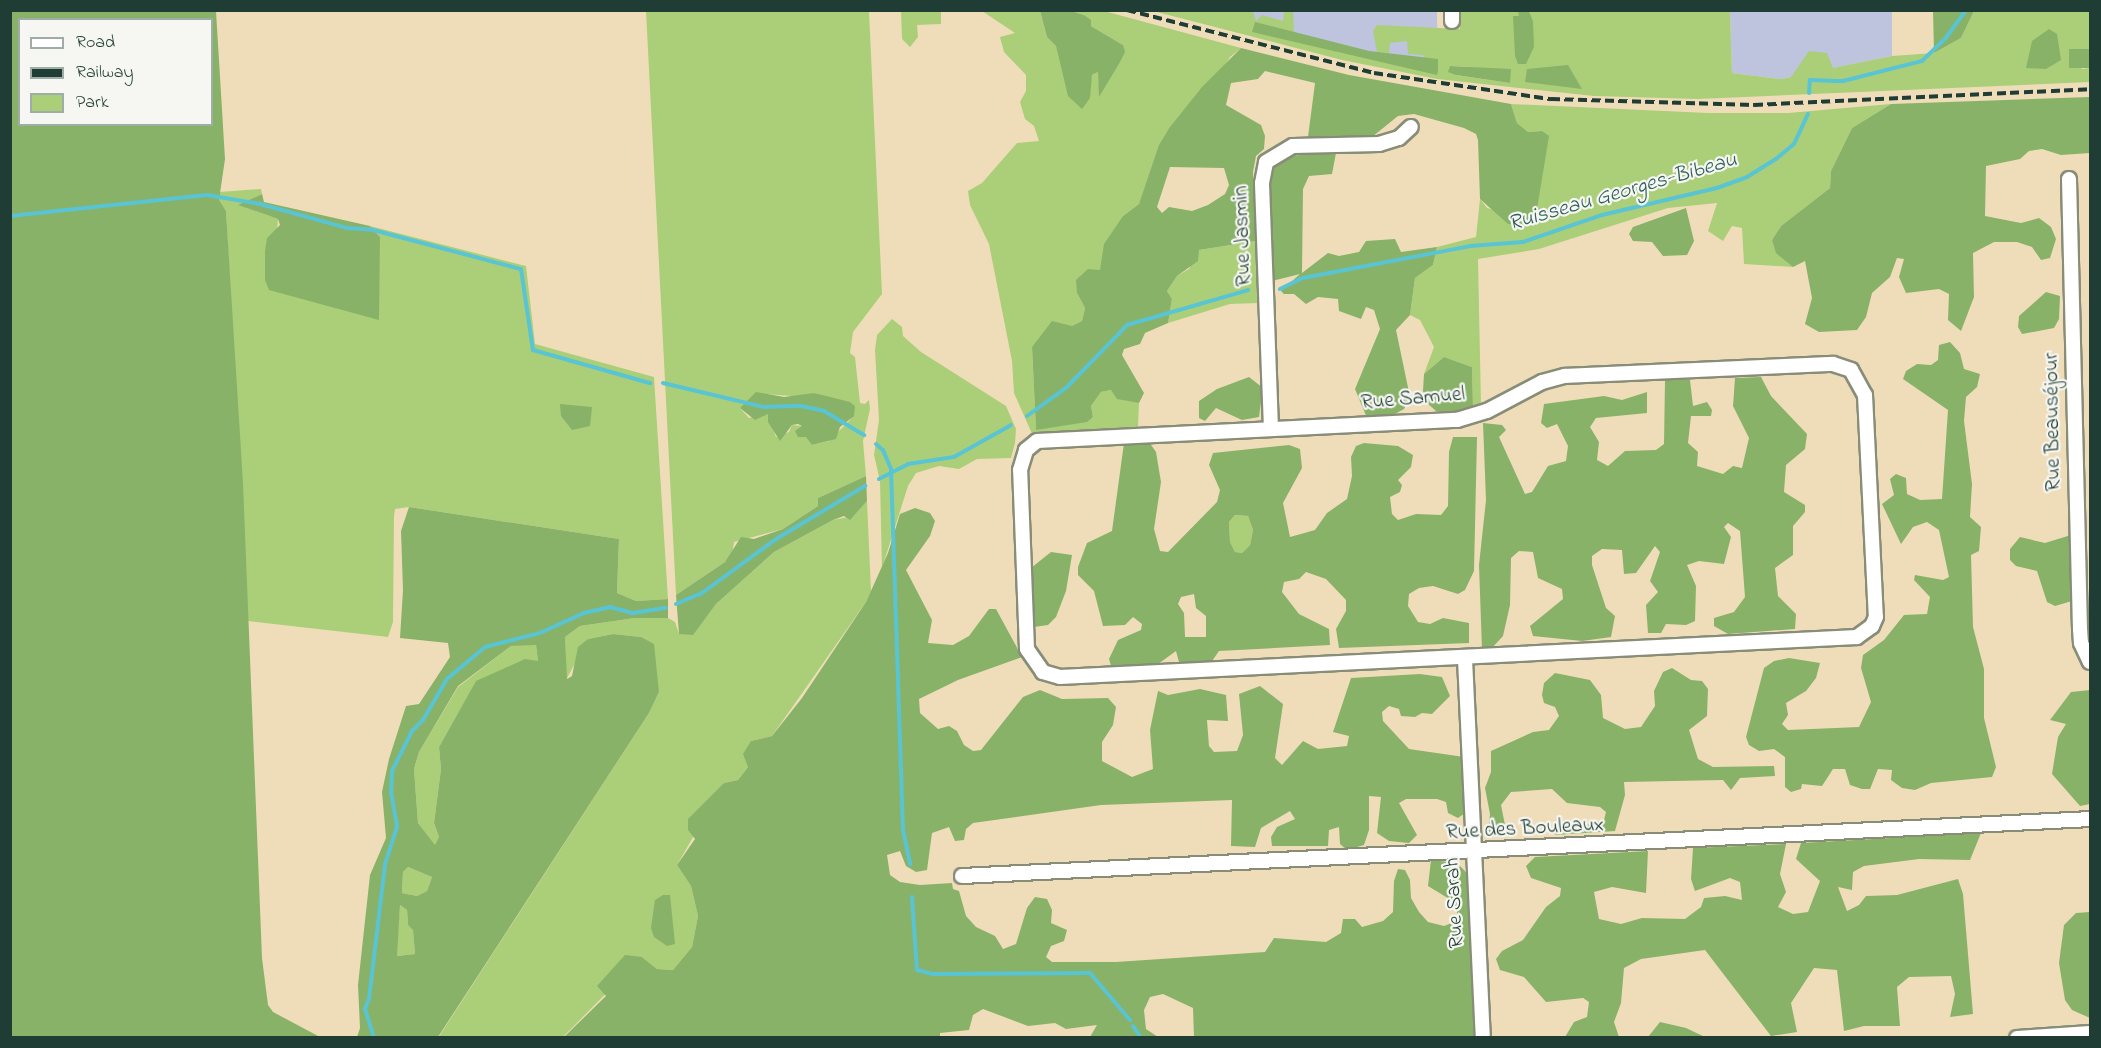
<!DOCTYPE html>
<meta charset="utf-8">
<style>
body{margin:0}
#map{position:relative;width:2101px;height:1048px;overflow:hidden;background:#efddba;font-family:"Indie Flower",sans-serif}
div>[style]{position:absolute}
.industrial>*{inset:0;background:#bec3de}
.green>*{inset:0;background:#abcf78}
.forest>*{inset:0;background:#88b268;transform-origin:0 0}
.stream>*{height:4px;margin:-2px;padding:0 2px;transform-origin:2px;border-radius:2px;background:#59c4d3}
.roads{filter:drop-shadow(2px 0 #878d77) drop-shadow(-2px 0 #878d77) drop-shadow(0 2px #878d77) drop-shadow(0 -2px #878d77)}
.street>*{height:14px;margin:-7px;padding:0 7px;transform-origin:7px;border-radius:7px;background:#fff}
.rail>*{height:4px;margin-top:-2px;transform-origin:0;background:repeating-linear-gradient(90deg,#1f3d34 0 9px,transparent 0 13.5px)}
span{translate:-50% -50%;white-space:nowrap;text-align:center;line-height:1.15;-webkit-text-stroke:4.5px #f6f6f2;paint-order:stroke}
.street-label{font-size:21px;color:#1f3d34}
.water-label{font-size:22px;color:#2e5f5c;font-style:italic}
.frame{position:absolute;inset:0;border:12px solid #1f3d34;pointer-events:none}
.legend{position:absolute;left:18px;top:18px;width:195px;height:108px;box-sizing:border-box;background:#f6f6f2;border:2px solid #a0aca6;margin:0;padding:8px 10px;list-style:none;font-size:18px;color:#1f3d34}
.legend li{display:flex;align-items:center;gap:12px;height:30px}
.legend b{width:30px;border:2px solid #a0aca6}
</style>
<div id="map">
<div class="industrial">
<div style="clip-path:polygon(1226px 10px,1437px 11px,1438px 71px,1253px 27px)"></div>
<div style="clip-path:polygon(1730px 11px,1892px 11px,1892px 56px,1781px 79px,1732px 73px)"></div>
</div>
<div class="green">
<div style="clip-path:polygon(evenodd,1459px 10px,1730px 11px,1732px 73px,1781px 79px,1791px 77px,1809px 51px,1827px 53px,1833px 68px,1892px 56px,1934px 53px,1961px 38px,1974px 11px,2090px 11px,2090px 49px,2069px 49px,2082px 69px,2090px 68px,2090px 82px,1698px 99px,1594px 96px,1437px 79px,1342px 60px,1153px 11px,1253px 11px,1256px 21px,1262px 15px,1283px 21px,1284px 11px,1293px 11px,1294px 32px,1256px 22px,1437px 74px,1423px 55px,1408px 54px,1407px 41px,1390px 43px,1389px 53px,1377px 52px,1373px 31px,1377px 25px,1460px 29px,1459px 10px,1450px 66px,1472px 67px,1510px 83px,1456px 75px,1450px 66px)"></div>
<div style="clip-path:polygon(evenodd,646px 11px,869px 11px,882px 294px,853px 332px,850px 353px,855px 357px,860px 403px,865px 404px,869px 400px,870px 409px,863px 441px,866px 476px,818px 498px,818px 506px,783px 529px,734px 542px,732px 555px,725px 562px,676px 595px,646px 11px,814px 393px,855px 406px,850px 420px,829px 441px,812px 445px,802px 426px,792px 425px,789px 432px,776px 437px,768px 414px,749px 418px,740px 408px,765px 394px,805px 397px,814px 393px)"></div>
<div style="clip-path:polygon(901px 11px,941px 11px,941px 24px,917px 25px,918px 37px,910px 47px,902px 39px)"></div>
<div style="clip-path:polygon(982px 11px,1040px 11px,1047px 37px,1056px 46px,1062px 62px,1090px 85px,1092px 75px,1098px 72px,1100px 95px,1123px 45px,1091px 26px,1084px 15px,1071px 11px,1104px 11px,1241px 48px,1230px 57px,1139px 204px,1123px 216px,1100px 270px,1077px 293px,1085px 308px,1082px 321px,1032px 347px,1036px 430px,1093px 417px,1091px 406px,1101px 392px,1111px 390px,1139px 403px,1138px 427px,1033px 436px,1014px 393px,1012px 361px,989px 244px,970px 205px,968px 191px,982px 183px,1017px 143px,1039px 141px,1034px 126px,1025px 119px,1020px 102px,1026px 91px,1026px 75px,1004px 52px,1000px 37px,1015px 33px)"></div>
<div style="clip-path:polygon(1511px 104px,1708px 113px,1788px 113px,1891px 104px,1852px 128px,1831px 171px,1830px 188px,1781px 226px,1772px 240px,1793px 267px,1744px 264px,1742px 228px,1732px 226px,1723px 241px,1708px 231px,1717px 203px,1668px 208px,1539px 249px,1478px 259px,1481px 406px,1473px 408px,1472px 367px,1444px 357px,1424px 374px,1434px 347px,1420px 320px,1410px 315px,1415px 278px,1433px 265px,1437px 247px,1476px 237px,1480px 199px,1487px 208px,1535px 221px,1542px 131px,1528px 132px,1517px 123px)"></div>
<div style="clip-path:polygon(261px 189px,262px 194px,239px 205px,278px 219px,277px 232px,267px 238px,265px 280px,380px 237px,370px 226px,526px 266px,535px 344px,654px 377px,668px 599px,636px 601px,617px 593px,619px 539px,409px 507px,395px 509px,394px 517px,393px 622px,388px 637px,248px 621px,226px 211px,219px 201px,219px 192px)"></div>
<div style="clip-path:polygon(1256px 241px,1259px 303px,1230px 304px,1168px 323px,1172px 299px,1167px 291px,1177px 276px,1189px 269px,1199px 250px)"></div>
<div style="clip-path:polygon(892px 319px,902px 327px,903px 336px,921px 352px,1006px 406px,1016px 429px,1015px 443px,1011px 458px,977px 459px,959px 469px,939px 466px,916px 473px,908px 486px,882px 568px,880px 481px,874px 455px,879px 420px,875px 350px,877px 335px)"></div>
<div style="clip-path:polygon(867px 501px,871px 591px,866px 602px,772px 736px,751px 741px,748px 767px,738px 780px,724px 783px,677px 865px,691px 886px,698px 916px,692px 947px,673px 970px,657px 969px,642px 957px,563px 1037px,438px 1038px,649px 713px,659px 692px,641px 637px,613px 634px,588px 639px,566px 680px,565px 637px,580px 626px,635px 618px,668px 618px,675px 622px,679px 634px,696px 630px,716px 604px,774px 552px,833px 520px,853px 516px)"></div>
<div style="clip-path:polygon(1235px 515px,1248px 516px,1253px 530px,1250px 545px,1242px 553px,1235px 552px,1230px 542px,1229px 522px)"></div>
<div style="clip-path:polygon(530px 644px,536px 645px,538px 661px,476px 682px,439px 747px,441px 769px,434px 823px,439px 837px,435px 846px,418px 823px,414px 769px,419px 752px,458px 687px,511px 646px)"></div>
<div style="clip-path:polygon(408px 867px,432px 877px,427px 891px,417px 896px,402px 893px,403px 872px)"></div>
<div style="clip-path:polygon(400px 905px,407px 910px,408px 925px,413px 929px,415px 954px,396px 956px)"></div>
</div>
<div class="forest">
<div style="clip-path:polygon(evenodd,10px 11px,216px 11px,225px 159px,219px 200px,226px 211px,243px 483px,262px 958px,268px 1005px,273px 1012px,320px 1037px,11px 1037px,10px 11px,20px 20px,212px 20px,212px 124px,20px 124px,20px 20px)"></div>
<div style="clip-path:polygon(1040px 11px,1071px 11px,1084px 15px,1091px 20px,1091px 26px,1123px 45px,1125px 52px,1120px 62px,1099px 97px,1098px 72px,1092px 75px,1090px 98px,1082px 109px,1068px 96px,1056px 46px,1047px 37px)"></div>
<div style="clip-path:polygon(1518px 11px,1529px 12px,1533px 21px,1534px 47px,1526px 64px,1518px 64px,1515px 56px,1513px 16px,1519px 16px)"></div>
<div style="clip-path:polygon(1933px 11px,1974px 11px,1961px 38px,1934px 53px)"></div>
<div style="clip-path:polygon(1255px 22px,1369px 51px,1438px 59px,1438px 71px,1437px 75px,1252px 32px)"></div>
<div style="clip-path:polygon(2049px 29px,2057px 34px,2061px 60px,2046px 69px,2026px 68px,2032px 41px)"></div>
<div style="clip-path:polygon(evenodd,1241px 48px,1349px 75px,1511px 104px,1517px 123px,1528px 132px,1542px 131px,1549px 136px,1535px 221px,1522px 225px,1508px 224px,1480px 199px,1478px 140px,1476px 134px,1464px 128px,1414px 114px,1398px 116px,1372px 137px,1308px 137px,1315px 83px,1265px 71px,1258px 79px,1231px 83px,1226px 105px,1261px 125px,1265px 136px,1264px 149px,1256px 156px,1253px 172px,1256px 241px,1199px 250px,1198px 261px,1177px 276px,1167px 291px,1172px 299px,1168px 323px,1145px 333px,1140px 344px,1124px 349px,1122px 355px,1144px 393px,1139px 403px,1117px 399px,1111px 390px,1101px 392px,1091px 406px,1093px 417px,1087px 422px,1036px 430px,1032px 347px,1052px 321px,1072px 326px,1082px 321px,1085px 308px,1077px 293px,1076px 280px,1088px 269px,1100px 270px,1104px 244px,1123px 216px,1139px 204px,1159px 145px,1170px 127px,1202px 87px,1241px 48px,1170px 167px,1224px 168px,1229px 185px,1225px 194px,1208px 205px,1192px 211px,1169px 207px,1162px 213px,1157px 207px,1170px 167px)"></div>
<div style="left:2069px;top:49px;width:21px;height:19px"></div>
<div style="clip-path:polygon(1568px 65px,1582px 89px,1525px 82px,1527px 69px)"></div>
<div style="clip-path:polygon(1450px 66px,1511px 69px,1510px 83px,1456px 75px,1448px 72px)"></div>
<div style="clip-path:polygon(2090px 97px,2090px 153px,2061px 155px,2042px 149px,2029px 151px,2020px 159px,1986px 166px,1985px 216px,2021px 223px,2039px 218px,2051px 227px,2056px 239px,2050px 258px,2041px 260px,2032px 247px,2017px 242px,1994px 242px,1973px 253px,1974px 297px,1961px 331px,1948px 320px,1949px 294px,1939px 289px,1906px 293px,1899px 277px,1904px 259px,1897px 258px,1890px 277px,1872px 293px,1866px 317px,1857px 330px,1819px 332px,1805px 324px,1812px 298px,1805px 261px,1793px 267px,1776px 253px,1772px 240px,1781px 226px,1830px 188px,1831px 171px,1852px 128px,1891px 104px)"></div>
<div style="clip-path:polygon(1336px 153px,1332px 174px,1309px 176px,1303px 189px,1302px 273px,1328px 253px,1339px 256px,1359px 252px,1366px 241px,1395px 239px,1401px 252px,1437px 247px,1433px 265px,1415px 278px,1410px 315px,1396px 330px,1410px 397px,1404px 409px,1393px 415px,1367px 418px,1355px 389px,1380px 329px,1374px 310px,1366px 307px,1361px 319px,1339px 311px,1338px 299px,1318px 297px,1306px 304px,1294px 294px,1284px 294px,1281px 291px,1300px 274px,1272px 281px,1268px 195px,1274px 163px,1283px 156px)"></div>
<div style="clip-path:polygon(262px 194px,264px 202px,370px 226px,380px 237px,379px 320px,269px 290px,265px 280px,265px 251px,267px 238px,280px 225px,278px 219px,238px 205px)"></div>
<div style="clip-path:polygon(1686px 208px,1694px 241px,1687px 255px,1663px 256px,1652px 242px,1633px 241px,1629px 234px,1633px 227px)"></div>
<div style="clip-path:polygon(2046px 292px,2060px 296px,2059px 319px,2054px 328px,2022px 334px,2018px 327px,2019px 316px)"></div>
<div style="clip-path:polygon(1950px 342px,1960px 353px,1964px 369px,1980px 374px,1977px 387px,1966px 397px,1964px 421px,1972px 484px,1970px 517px,1981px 527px,1979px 551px,1971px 555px,1973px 627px,1984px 669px,1984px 718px,1996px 767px,1992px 777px,1931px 783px,1915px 790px,1902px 788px,1891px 780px,1892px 770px,1878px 769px,1870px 789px,1862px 789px,1850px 785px,1845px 769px,1833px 769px,1822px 786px,1802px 784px,1801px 789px,1791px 792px,1785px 787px,1785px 757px,1774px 749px,1759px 751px,1749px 745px,1746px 737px,1764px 668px,1774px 661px,1789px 658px,1820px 663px,1816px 678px,1806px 691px,1786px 703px,1788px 715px,1782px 724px,1788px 730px,1859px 727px,1871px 702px,1861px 668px,1863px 655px,1884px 640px,1904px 615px,1927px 614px,1930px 597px,1914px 580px,1915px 575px,1943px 580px,1949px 577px,1939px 530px,1927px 522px,1913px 527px,1901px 544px,1882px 504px,1894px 495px,1890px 479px,1896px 474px,1906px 478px,1907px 494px,1920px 500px,1942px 499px,1948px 410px,1903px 379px,1906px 371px,1917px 364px,1931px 365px,1938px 360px,1939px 345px)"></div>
<div style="clip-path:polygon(1444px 357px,1472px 367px,1473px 408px,1459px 413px,1436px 411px,1426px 402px,1423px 391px,1424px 374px)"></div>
<div style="clip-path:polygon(1249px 377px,1263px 388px,1259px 417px,1242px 420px,1216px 408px,1205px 421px,1199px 418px,1199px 401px,1217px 389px)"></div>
<div style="clip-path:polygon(1761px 377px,1771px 396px,1807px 434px,1805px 449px,1786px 465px,1784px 492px,1805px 505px,1805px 512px,1793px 526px,1793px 555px,1775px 568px,1778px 596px,1796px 614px,1795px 629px,1728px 634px,1714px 626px,1714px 618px,1734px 612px,1745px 597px,1740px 531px,1728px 523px,1724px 527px,1731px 537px,1724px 564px,1699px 561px,1687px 565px,1696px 586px,1695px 621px,1686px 625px,1666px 624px,1661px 633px,1648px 633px,1646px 605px,1658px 592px,1650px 581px,1660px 552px,1655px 546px,1636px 573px,1624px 574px,1622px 550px,1602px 549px,1592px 556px,1592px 565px,1606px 608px,1615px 616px,1611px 637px,1582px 641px,1533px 636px,1530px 626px,1563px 599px,1562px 589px,1538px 578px,1533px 552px,1519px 551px,1511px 558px,1510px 605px,1503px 636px,1491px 649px,1482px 650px,1479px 565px,1486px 500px,1483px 423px,1502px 425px,1506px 430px,1499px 437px,1525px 494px,1532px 492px,1548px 466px,1566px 461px,1568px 446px,1557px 424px,1547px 428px,1541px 423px,1544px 404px,1604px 396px,1622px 400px,1647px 392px,1647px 413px,1596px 418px,1590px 427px,1599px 442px,1597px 460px,1608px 466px,1625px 451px,1656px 450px,1664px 444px,1665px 380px,1690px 380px,1693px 406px,1707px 402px,1712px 410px,1711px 416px,1691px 416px,1688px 443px,1698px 452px,1697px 466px,1723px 474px,1733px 466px,1742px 468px,1749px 438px,1733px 406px,1735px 378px)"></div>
<div style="clip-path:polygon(756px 392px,784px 397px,814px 393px,850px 402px,855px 406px,854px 416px,840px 427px,836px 439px,812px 445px,806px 437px,798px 437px,795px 431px,802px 426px,798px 424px,792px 425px,780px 441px,768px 422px,768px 414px,755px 420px,740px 408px)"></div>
<div style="clip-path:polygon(560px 404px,592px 407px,590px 426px,572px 430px,561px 416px)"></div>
<div style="clip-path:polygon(evenodd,1453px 437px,1477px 437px,1474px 571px,1465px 590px,1458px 594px,1433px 586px,1419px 588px,1409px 594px,1408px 606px,1418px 622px,1430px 624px,1443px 618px,1469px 623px,1469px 643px,1339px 648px,1336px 629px,1346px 611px,1346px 600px,1326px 579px,1306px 572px,1299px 579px,1284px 582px,1282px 592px,1299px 614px,1329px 629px,1330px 645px,1219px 651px,1210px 664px,1180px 666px,1176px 651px,1154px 667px,1112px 669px,1109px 659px,1118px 640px,1141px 630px,1142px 624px,1133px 617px,1125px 625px,1103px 626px,1094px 591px,1078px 575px,1078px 567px,1087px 543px,1112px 531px,1124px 443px,1149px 442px,1156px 452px,1161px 482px,1154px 529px,1160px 551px,1168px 552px,1217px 502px,1220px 490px,1209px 465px,1213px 453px,1289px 445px,1300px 449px,1302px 468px,1283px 503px,1290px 537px,1315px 530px,1327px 513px,1347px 499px,1352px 476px,1351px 457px,1356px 446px,1364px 443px,1398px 446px,1413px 455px,1411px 467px,1398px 480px,1402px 485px,1400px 492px,1390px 497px,1392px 514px,1398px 520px,1416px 514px,1441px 515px,1448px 506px,1449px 452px,1453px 437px,1235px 515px,1248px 516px,1253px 530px,1250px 545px,1242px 553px,1235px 552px,1230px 542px,1229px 522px,1235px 515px,1453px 437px,1194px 594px,1196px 608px,1206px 616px,1206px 637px,1185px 637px,1184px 613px,1178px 604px,1181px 597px,1194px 594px)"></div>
<div style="clip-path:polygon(866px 476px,867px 501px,850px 520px,844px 516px,833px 520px,774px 552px,716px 604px,693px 635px,679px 634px,676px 595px,725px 562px,741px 537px,754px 539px,783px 529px,818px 506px,818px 498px)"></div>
<div style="clip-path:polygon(evenodd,409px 507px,619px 539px,617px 593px,636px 601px,668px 599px,668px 618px,635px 618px,580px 626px,565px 637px,567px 679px,572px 676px,578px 647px,588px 639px,613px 634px,641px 637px,654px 644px,659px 692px,649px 713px,438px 1037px,357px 1037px,360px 1028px,358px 985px,370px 875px,386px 838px,382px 792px,389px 759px,406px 706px,419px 704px,450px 657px,448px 643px,400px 638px,403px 590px,401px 531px,409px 507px,536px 645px,538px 661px,525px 659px,476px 681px,439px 747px,441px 769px,434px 823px,439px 837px,435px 845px,418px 823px,414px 769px,419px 752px,458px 686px,511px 646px,536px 645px,409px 507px,408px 867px,432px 877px,427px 891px,417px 896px,402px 893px,403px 872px,408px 867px,409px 507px,400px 905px,407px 910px,408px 925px,413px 930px,415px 954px,397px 956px,400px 905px)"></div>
<div style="clip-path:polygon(915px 508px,930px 513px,935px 521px,930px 536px,906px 570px,932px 620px,928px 643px,953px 645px,969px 636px,989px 609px,996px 609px,1022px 657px,958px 680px,919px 699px,920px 713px,938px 729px,949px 726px,957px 731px,964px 745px,973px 751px,981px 750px,1023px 697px,1040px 690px,1062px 699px,1108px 698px,1116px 707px,1113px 725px,1102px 742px,1102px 761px,1132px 777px,1153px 769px,1150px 730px,1158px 691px,1168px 695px,1200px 689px,1226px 695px,1228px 721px,1207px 720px,1209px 746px,1214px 752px,1237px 751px,1243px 735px,1239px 694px,1260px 686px,1283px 704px,1275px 758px,1282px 765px,1303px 741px,1318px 749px,1347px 746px,1349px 736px,1333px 732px,1351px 678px,1420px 674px,1442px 677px,1450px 696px,1432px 714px,1422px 713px,1415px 717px,1401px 716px,1399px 709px,1389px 706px,1382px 712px,1383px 721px,1409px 749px,1464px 757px,1465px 813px,1458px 818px,1448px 813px,1446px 802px,1437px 799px,1406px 799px,1399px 803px,1417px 835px,1409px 843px,1389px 841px,1377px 833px,1381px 797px,1369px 796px,1369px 830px,1364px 845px,1347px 850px,1340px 844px,1339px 827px,1329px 830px,1328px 846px,1272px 846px,1271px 837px,1277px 827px,1295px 819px,1290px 811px,1261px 828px,1255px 847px,1231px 846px,1232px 800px,1101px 805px,973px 823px,966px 829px,964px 840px,955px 841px,949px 827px,932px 833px,927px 870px,916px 872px,906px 866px,900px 851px,887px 855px,890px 875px,900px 882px,920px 885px,952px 883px,953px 889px,959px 891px,966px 916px,976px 927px,995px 936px,1003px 949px,1016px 944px,1027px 908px,1035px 897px,1047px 899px,1052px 910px,1051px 923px,1067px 930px,1064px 941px,1051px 946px,1046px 957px,1052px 962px,1116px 962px,1265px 952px,1274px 938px,1326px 942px,1341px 933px,1343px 919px,1355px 919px,1362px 927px,1383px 921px,1393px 912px,1394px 881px,1398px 869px,1405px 870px,1410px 880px,1411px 898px,1419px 912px,1428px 922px,1444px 926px,1457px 921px,1457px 911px,1451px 900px,1428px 886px,1431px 860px,1457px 863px,1466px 872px,1474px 1037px,1194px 1037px,1193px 1008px,1163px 994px,1150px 997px,1144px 1010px,1146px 1029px,1158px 1037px,1090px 1037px,1097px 1025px,1066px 1029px,1055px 1023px,1028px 1026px,983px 1009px,973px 1015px,969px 1030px,940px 1033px,940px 1037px,563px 1038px,606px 996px,597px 986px,625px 955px,642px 957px,657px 969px,673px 970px,692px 947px,698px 916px,691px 886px,677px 865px,695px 839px,688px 830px,688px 819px,724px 783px,738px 780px,748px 767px,743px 754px,751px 741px,772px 736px,802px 698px,866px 602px,888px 553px,900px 514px)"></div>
<div style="clip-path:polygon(2071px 535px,2072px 601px,2055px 606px,2047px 602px,2037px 571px,2016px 566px,2010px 560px,2010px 549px,2020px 537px,2045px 543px)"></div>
<div style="clip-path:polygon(1051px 552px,1072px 555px,1066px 591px,1056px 617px,1048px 625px,1034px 627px,1031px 568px)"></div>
<div style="clip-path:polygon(1672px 668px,1691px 680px,1702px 681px,1708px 689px,1707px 716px,1689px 730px,1698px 759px,1713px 767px,1774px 766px,1775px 776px,1740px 778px,1731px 790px,1723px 780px,1624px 782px,1625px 795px,1615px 831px,1555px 835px,1556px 826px,1580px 827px,1604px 820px,1606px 812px,1600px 807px,1567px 803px,1552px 789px,1511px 792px,1501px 805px,1507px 835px,1488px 833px,1490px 814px,1485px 788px,1491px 772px,1491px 751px,1533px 732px,1549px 730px,1559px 716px,1555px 707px,1544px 703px,1542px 695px,1544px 683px,1555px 673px,1590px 680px,1601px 695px,1603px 718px,1625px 729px,1641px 727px,1655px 706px,1654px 691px,1663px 672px)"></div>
<div style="clip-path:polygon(2090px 690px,2090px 804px,2080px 806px,2052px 774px,2058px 737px,2066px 724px,2050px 720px,2071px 692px)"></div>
<div style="clip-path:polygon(1981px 833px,1970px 860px,1919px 859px,1864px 866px,1853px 872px,1852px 890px,1838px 887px,1847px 911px,1859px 905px,1866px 896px,1897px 895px,1958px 879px,1963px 894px,1973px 1014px,1950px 1017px,1955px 994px,1951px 976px,1909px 977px,1897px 987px,1900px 1026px,1864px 1026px,1844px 1031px,1837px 970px,1814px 968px,1791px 1003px,1797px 1032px,1771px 1036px,1705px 950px,1641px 959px,1624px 968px,1621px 1003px,1614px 1022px,1619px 1037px,1565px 1037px,1574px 1022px,1587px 1017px,1589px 1002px,1583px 998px,1546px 1002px,1524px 977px,1500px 970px,1496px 959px,1502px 951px,1523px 940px,1546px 907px,1560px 896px,1561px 888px,1531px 878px,1526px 866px,1535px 857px,1648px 851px,1646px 893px,1612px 887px,1594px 892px,1599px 919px,1621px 924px,1642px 918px,1685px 919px,1701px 907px,1704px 898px,1725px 896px,1742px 900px,1740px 882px,1730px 878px,1695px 891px,1691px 879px,1693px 848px,1786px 844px,1780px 874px,1786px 892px,1778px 907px,1793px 914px,1808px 912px,1820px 881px,1796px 859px,1801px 843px)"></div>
<div style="clip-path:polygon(663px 895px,670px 895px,675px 944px,667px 946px,654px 937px,651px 928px,655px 900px)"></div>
<div style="clip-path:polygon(2090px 912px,2090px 1018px,2072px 1010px,2065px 1000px,2059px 963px,2064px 925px,2076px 913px)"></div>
<div style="clip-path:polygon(1660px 1022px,1686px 1028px,1705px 1037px,1648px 1037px)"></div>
</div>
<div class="stream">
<div style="left:1809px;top:93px;width:13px;rotate:-86deg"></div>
<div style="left:1810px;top:80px;width:33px;rotate:2deg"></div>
<div style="left:1843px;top:81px;width:81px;rotate:-14.2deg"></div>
<div style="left:1922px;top:61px;width:32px;rotate:-44deg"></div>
<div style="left:1945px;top:39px;width:36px;rotate:-54deg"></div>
<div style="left:10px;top:216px;width:198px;rotate:-6.1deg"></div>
<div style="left:207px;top:195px;width:54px;rotate:9.6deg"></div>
<div style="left:260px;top:204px;width:90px;rotate:15.4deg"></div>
<div style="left:347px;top:228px;width:26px;rotate:4deg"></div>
<div style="left:373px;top:230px;width:153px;rotate:14.8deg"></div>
<div style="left:521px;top:269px;width:82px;rotate:81.6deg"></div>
<div style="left:533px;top:350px;width:122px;rotate:15.8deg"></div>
<div style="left:1280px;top:289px;width:25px;rotate:-26deg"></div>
<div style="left:1303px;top:278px;width:170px;rotate:-10.8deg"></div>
<div style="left:1470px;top:246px;width:53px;rotate:-4.3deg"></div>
<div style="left:1523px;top:242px;width:83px;rotate:-18.9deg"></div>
<div style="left:1602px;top:215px;width:118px;rotate:-13.2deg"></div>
<div style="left:1717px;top:188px;width:32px;rotate:-20deg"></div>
<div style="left:1747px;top:177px;width:34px;rotate:-32deg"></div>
<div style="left:1776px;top:159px;width:23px;rotate:-40deg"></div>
<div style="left:1794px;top:144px;width:33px;rotate:-65deg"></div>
<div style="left:663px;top:383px;width:104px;rotate:13.4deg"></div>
<div style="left:764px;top:407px;width:37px;rotate:-2deg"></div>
<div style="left:801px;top:406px;width:24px;rotate:12deg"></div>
<div style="left:824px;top:411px;width:47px;rotate:31deg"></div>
<div style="left:1027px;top:416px;width:48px;rotate:-35.7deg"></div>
<div style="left:1066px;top:388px;width:88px;rotate:-45.9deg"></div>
<div style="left:1127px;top:325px;width:126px;rotate:-16.1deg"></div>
<div style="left:876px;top:444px;width:9px;rotate:41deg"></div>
<div style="left:883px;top:450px;width:21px;rotate:67deg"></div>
<div style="left:891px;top:469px;width:361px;rotate:88.1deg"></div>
<div style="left:903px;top:830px;width:35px;rotate:78deg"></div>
<div style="left:879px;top:479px;width:33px;rotate:-27deg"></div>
<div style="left:908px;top:464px;width:47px;rotate:-8.7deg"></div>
<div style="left:954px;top:457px;width:65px;rotate:-29.3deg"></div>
<div style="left:676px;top:604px;width:28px;rotate:-23deg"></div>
<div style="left:702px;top:593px;width:92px;rotate:-36.1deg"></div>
<div style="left:776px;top:539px;width:104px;rotate:-30.8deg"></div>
<div style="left:912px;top:897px;width:73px;rotate:86.1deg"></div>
<div style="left:917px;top:970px;width:16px;rotate:14deg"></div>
<div style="left:933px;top:974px;width:157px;rotate:-0.4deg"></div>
<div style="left:1090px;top:973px;width:62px;rotate:49.6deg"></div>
<div style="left:1133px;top:1026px;width:14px;rotate:56deg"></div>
<div style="left:374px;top:1038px;width:30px;rotate:-107deg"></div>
<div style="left:365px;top:1009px;width:11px;rotate:-68deg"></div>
<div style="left:369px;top:999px;width:136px;rotate:-83.2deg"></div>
<div style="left:385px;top:864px;width:40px;rotate:-72deg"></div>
<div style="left:397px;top:826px;width:34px;rotate:-100deg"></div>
<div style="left:391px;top:793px;width:22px;rotate:-87deg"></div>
<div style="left:392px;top:771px;width:45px;rotate:-63.4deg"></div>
<div style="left:412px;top:731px;width:16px;rotate:-45deg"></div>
<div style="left:423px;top:720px;width:48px;rotate:-59.7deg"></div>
<div style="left:447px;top:679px;width:50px;rotate:-40.1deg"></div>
<div style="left:485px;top:647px;width:57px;rotate:-14.3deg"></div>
<div style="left:540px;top:633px;width:48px;rotate:-24.4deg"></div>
<div style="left:584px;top:613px;width:27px;rotate:-13deg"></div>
<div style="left:610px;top:607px;width:24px;rotate:15deg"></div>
<div style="left:633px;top:613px;width:33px;rotate:-9deg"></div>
</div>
<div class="roads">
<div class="street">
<div style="left:1452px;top:10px;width:11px;rotate:90deg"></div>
<div style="left:2069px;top:179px;width:450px;rotate:88.6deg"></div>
<div style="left:2080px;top:629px;width:14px;rotate:86deg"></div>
<div style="left:2081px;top:643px;width:21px;rotate:65deg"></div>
<div style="left:1833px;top:364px;width:19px;rotate:18deg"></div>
<div style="left:1851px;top:370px;width:29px;rotate:61deg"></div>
<div style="left:1865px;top:395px;width:222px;rotate:87.2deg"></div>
<div style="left:1876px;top:617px;width:10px;rotate:114deg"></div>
<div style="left:1872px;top:626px;width:19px;rotate:144deg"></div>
<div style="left:1857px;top:637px;width:798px;rotate:177.13deg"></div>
<div style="left:1060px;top:677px;width:18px;rotate:-164deg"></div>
<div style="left:1043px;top:672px;width:28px;rotate:-125deg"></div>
<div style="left:1027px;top:649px;width:179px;rotate:-92.2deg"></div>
<div style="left:1020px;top:470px;width:21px;rotate:-73deg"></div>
<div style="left:1026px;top:450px;width:14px;rotate:-39deg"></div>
<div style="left:1037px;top:441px;width:421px;rotate:-2.9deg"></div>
<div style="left:1457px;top:420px;width:31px;rotate:-17deg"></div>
<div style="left:1487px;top:411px;width:62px;rotate:-27.8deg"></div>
<div style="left:1542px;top:382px;width:24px;rotate:-15deg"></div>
<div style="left:1565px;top:376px;width:268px;rotate:-2.6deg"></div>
<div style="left:1271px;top:429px;width:246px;rotate:-92.1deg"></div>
<div style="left:1262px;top:183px;width:21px;rotate:-79deg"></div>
<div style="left:1266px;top:162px;width:31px;rotate:-31deg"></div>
<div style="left:1293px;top:146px;width:86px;rotate:-1.3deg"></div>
<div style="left:1379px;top:144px;width:21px;rotate:-17deg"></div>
<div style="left:1399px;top:138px;width:16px;rotate:-43deg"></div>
<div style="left:1465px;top:659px;width:379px;rotate:87.3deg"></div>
<div style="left:962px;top:876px;width:1129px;rotate:-2.89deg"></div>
<div style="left:2017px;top:1038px;width:73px;rotate:-3.9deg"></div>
</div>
</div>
<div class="rail">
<div style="left:1127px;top:10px;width:255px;rotate:14.3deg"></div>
<div style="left:1374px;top:73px;width:179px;rotate:8.4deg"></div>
<div style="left:1551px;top:99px;width:203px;rotate:1.7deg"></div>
<div style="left:1754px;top:105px;width:336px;rotate:-2.7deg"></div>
</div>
<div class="street-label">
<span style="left:1243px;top:236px;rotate:-92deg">Rue Jasmin</span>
<span style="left:1413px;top:399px;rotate:-5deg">Rue Samuel</span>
<span style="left:2053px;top:422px;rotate:-91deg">Rue Beauséjour</span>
<span style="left:1525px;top:829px;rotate:-3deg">Rue des Bouleaux</span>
<span style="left:1455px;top:903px;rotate:-93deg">Rue Sarah</span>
</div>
<div class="water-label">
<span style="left:1623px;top:193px;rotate:-16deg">Ruisseau Georges-Bibeau</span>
</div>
<div class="frame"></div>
<ul class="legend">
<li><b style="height:8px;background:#fff"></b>Road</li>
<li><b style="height:8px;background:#1f3d34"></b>Railway</li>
<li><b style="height:16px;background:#abcf78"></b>Park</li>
</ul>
</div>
